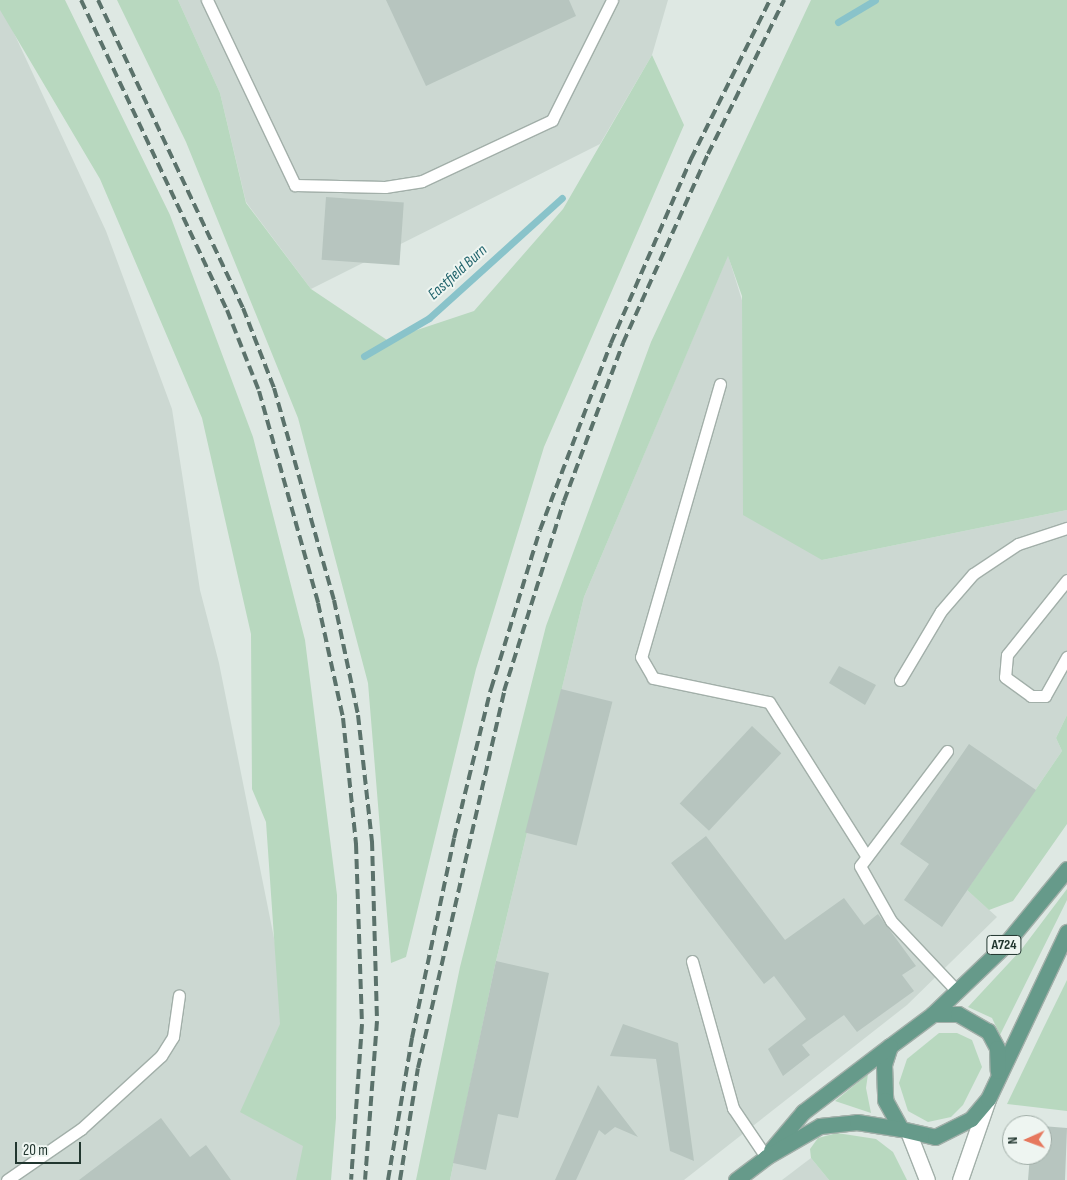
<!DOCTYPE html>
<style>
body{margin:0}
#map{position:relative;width:1067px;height:1180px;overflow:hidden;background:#dee8e3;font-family:"Sofia Sans Condensed",sans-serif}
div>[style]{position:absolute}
.built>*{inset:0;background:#ccd8d2}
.green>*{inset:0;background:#b8d8bf}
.stream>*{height:7px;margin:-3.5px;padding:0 3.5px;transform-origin:3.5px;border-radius:3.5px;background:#89c3ca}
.building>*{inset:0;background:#b7c5bf;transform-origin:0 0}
.roads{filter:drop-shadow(1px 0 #a2afa9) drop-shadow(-1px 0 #a2afa9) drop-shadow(0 1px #a2afa9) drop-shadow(0 -1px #a2afa9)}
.service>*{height:11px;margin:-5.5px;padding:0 5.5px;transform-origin:5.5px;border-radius:5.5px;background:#fff}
.secondary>*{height:15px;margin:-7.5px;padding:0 7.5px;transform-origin:7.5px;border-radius:7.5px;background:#fff}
.primary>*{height:15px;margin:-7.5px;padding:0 7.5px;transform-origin:7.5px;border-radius:7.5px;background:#669a8a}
.rail>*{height:4px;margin-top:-2px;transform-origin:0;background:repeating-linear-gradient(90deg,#5b726b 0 10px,transparent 0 15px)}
span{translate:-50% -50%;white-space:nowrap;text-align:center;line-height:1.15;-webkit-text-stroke:4px #eef5f1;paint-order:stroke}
.shield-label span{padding:1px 4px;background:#eef5f1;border:1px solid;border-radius:4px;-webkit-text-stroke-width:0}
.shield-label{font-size:14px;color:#21362f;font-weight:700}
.water-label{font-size:16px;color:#21646c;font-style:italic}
.north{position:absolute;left:1002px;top:1115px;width:50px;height:50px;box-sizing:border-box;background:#eef5f1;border:1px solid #9ca9a3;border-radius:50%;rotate:268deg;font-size:14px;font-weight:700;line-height:20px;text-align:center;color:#21362f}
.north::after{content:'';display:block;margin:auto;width:18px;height:22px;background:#e6785e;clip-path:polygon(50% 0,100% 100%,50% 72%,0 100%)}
.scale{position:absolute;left:15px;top:1142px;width:66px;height:22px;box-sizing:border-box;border:2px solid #21362f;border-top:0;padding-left:6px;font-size:15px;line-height:18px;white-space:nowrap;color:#21362f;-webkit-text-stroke:4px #eef5f1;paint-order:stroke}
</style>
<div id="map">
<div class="built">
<div style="clip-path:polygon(178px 0,668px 0,652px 55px,600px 144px,311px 289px,246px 202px,220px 93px)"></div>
<div style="clip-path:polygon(0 3px,106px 231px,172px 409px,200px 590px,219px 663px,310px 1118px,297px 1180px,0 1180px)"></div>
<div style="clip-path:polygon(728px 255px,822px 560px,1067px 510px,1067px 715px,1056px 738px,1062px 751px,967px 890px,997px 917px,907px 1005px,684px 1180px,450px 1180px,496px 961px,584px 597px)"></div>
<div style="clip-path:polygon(811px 1158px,829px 1180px,782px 1180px)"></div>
</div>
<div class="green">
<div style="clip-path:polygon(0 0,65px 0,170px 215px,253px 437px,305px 640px,337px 895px,336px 1118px,331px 1180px,296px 1180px,303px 1146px,240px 1112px,280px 1024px,266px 822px,252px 789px,251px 634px,202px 418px,100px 179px,0 10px)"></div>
<div style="clip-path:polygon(117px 0,178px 0,220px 93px,246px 203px,311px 289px,387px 340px,474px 311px,563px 209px,652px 55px,684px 125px,544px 447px,476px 669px,406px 957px,391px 963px,368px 683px,298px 418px,186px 142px)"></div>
<div style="clip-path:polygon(811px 0,1067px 0,1067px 510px,822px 560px,743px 515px,742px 296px,728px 256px,584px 597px,496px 961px,450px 1180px,416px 1180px,460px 967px,546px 626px,651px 342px)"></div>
<div style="clip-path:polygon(1067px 715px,1067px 824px,1013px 901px,989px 910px,967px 890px,1062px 751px,1056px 738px)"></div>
<div style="clip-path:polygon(1067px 889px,1067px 900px,1000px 1035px,992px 1018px,968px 1007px,1021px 950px)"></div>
<div style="clip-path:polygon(1067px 980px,1067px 1111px,1007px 1104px,1042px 1031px)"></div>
<div style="clip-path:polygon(939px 1033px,957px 1033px,972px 1040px,982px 1067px,963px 1105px,951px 1117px,928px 1122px,908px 1111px,899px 1083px,907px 1059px)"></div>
<div style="clip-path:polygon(868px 1074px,866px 1088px,871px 1113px,835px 1101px)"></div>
<div style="clip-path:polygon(837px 1133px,876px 1139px,893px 1152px,907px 1180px,829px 1180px,811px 1158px,810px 1149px,818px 1138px)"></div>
</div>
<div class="stream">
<div style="left:838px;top:22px;width:43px;rotate:-30.7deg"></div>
<div style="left:364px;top:356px;width:75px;rotate:-30.3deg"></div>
<div style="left:429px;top:318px;width:179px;rotate:-42.1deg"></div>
</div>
<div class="building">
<div style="clip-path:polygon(386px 0,569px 0,576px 16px,426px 86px)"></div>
<div style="left:326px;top:197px;width:78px;height:63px;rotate:4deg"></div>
<div style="clip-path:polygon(839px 666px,876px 685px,865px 705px,829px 683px)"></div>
<div style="left:561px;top:689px;width:53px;height:148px;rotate:14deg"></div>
<div style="left:752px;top:726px;width:40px;height:106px;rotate:43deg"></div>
<div style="clip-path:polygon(969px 744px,1036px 790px,942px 927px,904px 900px,929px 864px,900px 844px)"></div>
<div style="clip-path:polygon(706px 836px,785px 940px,844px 898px,864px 925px,878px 914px,916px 966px,902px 975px,914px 991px,857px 1032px,844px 1015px,802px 1045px,810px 1055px,783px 1076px,768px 1049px,806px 1019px,774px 976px,764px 984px,671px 863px)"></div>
<div style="clip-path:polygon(496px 961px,549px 973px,518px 1118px,498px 1114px,486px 1170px,453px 1163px)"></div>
<div style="clip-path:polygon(623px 1024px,678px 1043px,694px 1161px,670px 1151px,656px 1059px,610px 1056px)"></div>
<div style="clip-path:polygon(598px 1085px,638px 1137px,615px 1127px,605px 1135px,599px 1130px,576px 1180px,555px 1180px)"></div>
<div style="clip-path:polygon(161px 1118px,190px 1157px,206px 1145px,231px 1180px,79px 1180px)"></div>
<div style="clip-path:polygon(1042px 1126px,1067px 1128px,1065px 1180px,1028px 1180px,1030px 1155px,1042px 1155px)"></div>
</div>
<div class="roads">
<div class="service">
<div style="left:207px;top:0;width:205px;rotate:64.6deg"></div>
<div style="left:295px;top:185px;width:90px;rotate:1.3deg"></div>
<div style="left:385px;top:187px;width:37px;rotate:-9deg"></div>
<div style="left:422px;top:181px;width:144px;rotate:-25.1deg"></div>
<div style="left:552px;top:120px;width:134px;rotate:-63.4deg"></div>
<div style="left:720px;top:384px;width:284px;rotate:106.1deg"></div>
<div style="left:641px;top:657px;width:24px;rotate:60deg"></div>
<div style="left:653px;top:678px;width:118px;rotate:11.7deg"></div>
<div style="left:769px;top:702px;width:183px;rotate:57.7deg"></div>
<div style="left:1067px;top:580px;width:96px;rotate:128.7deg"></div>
<div style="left:1007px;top:655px;width:22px;rotate:95deg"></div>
<div style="left:1005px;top:677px;width:32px;rotate:36deg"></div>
<div style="left:1031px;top:696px;width:14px"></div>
<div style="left:1045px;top:696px;width:45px;rotate:-60.6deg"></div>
<div style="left:900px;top:680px;width:80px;rotate:-59.3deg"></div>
<div style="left:941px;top:611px;width:49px;rotate:-49.1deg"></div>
<div style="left:973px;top:574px;width:54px;rotate:-33.7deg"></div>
<div style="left:1018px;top:544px;width:52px;rotate:-18.1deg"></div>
<div style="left:947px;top:751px;width:144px;rotate:127.1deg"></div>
<div style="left:860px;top:866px;width:63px;rotate:60.6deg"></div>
<div style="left:891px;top:921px;width:96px;rotate:46.7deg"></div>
<div style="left:692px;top:961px;width:153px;rotate:74.4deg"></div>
<div style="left:733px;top:1108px;width:59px;rotate:56deg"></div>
<div style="left:7px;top:1180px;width:90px;rotate:-34.6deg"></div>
<div style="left:81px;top:1129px;width:108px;rotate:-42.4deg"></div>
<div style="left:161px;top:1056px;width:22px;rotate:-58deg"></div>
<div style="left:173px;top:1037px;width:42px;rotate:-81.9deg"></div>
</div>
<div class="secondary">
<div style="left:909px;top:1134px;width:49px;rotate:68.6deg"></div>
<div style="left:960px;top:1180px;width:86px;rotate:-70.9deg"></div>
</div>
<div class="primary">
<div style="left:1067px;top:869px;width:101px;rotate:129.4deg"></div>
<div style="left:1003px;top:947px;width:97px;rotate:136.3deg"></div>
<div style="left:933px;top:1014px;width:54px;rotate:143.3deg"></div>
<div style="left:890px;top:1046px;width:20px;rotate:108deg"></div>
<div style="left:884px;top:1065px;width:35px;rotate:88deg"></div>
<div style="left:885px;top:1100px;width:33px;rotate:61deg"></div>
<div style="left:901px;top:1129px;width:35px;rotate:13deg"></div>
<div style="left:935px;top:1137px;width:40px;rotate:-26.6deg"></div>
<div style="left:971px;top:1119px;width:26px;rotate:-50deg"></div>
<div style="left:988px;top:1099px;width:185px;rotate:-64.7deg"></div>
<div style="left:933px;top:1014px;width:25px"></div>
<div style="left:958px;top:1014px;width:34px;rotate:30deg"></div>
<div style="left:988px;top:1031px;width:19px;rotate:62deg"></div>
<div style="left:997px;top:1048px;width:23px;rotate:88deg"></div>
<div style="left:771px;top:1150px;width:50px;rotate:-49.9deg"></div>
<div style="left:803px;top:1112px;width:109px;rotate:-37.2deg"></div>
<div style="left:736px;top:1180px;width:38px;rotate:-37deg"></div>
<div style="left:766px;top:1157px;width:62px;rotate:-29.9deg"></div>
<div style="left:820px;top:1126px;width:37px;rotate:-6deg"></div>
<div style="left:857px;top:1122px;width:45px;rotate:9deg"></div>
</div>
</div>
<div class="rail">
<div style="left:81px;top:0;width:343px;rotate:64.8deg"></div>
<div style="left:227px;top:310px;width:87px;rotate:68.4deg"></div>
<div style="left:259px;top:391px;width:220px;rotate:74.4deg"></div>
<div style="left:318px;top:603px;width:118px;rotate:77.7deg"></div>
<div style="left:343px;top:718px;width:127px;rotate:84.1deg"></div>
<div style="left:356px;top:844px;width:180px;rotate:88.1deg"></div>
<div style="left:362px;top:1024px;width:156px;rotate:94deg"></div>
<div style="left:98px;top:0;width:340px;rotate:64.8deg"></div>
<div style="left:243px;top:308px;width:86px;rotate:68.8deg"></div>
<div style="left:274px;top:388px;width:220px;rotate:74.2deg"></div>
<div style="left:334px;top:600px;width:117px;rotate:78.2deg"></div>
<div style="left:358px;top:715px;width:127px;rotate:83.7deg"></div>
<div style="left:372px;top:841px;width:180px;rotate:88.4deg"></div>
<div style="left:377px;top:1021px;width:159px;rotate:94.3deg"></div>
<div style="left:388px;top:1180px;width:144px;rotate:-80.4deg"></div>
<div style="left:412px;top:1038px;width:204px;rotate:-78.1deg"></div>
<div style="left:454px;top:838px;width:154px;rotate:-76.1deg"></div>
<div style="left:491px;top:689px;width:166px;rotate:-72.9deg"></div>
<div style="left:540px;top:530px;width:200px;rotate:-69.2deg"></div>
<div style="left:611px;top:343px;width:201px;rotate:-66.5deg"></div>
<div style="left:691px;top:159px;width:178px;rotate:-63.6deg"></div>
<div style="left:400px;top:1180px;width:113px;rotate:-80.9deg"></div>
<div style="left:418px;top:1068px;width:387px;rotate:-77.1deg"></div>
<div style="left:504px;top:691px;width:199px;rotate:-72.5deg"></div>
<div style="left:564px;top:501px;width:169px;rotate:-69.5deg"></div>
<div style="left:623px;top:343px;width:207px;rotate:-65.8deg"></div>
<div style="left:708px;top:154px;width:172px;rotate:-63.7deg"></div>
</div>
<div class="shield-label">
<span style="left:1004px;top:945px">A724</span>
</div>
<div class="water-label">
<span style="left:458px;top:273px;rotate:-42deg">Eastfield Burn</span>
</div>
<div class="north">N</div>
<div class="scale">20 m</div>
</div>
